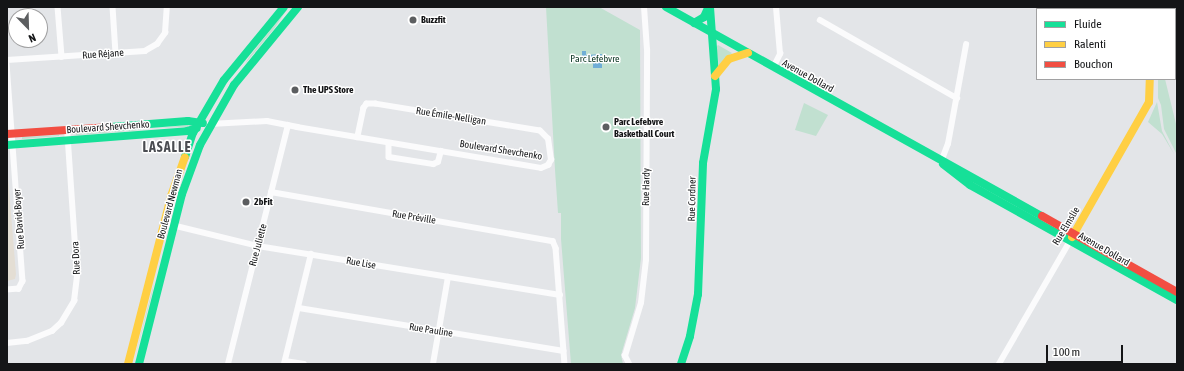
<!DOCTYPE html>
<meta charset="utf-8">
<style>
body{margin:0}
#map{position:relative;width:1184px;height:371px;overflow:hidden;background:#e3e5e8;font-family:"Asap Condensed",sans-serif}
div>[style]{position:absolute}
.education>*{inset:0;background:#e4ded4}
.green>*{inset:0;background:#c1e0d0}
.water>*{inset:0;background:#70aed6}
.street>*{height:5.5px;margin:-2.75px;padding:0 2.75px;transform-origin:2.75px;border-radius:2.75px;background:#fbfbfc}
.fast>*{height:8px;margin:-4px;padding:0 4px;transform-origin:4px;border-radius:4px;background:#16e098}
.slow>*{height:8px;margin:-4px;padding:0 4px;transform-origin:4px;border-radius:4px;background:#ffcf43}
.jam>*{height:8px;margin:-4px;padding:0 4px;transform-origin:4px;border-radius:4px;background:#f24e42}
.dots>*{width:11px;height:11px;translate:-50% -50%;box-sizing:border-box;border:2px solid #fff;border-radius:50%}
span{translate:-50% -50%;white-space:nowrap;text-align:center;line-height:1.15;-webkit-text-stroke:3px #fff;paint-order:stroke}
.poi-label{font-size:10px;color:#141517;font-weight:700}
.left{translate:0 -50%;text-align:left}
.street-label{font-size:10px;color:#141517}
.park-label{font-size:10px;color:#07331f}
.district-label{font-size:14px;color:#4a4c51;font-weight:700;letter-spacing:1px}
.frame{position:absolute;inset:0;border:8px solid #141517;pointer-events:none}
.legend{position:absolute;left:1036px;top:8px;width:140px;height:72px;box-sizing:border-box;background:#fff;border:1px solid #a1a1a2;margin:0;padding:5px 7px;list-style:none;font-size:12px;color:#141517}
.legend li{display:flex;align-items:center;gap:8px;height:20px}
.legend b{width:20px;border:1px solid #a1a1a2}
.north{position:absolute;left:8px;top:8px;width:40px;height:40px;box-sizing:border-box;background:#fff;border:1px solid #a1a1a2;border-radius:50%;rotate:157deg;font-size:11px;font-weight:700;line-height:16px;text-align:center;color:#141517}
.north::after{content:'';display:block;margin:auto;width:14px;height:18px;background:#5c5e60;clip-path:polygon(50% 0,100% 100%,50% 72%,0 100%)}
.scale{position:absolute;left:1046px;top:345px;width:77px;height:18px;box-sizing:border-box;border:2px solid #141517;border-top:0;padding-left:5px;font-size:12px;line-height:14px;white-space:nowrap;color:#141517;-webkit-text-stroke:3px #fff;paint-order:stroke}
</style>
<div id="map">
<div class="education">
<div style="clip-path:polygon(7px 165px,16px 274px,15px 279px,7px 281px)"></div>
</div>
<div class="green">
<div style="clip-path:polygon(546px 7px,599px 7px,640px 30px,641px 258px,635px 308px,621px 355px,623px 364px,571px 364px,561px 239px,561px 213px,558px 213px,555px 170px)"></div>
<div style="clip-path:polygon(288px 8px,274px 29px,245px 64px,249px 57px)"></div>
<div style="clip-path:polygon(718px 45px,732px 53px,719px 66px,716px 47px)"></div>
<div style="clip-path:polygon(1158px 79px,1165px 79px,1177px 128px,1177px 155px,1164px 129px,1161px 105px,1158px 98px)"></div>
<div style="clip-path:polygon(1157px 102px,1162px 131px,1174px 154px,1162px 134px,1148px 122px)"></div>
<div style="clip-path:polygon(804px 103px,828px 115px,816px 136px,795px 130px)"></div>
<div style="clip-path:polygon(188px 125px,188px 127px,149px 128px,168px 127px)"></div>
<div style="clip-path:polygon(141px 129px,141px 130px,76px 135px,76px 133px)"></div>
<div style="clip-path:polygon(59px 135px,59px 136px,22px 139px,22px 137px)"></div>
<div style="clip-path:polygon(158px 262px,152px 294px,133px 364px,154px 283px)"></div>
</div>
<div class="water">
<div style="clip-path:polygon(582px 51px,586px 51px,586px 55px,602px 54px,602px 68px,593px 68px,593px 63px,582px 63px)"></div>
</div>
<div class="street">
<div style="left:58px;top:7px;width:50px;rotate:85.4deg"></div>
<div style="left:113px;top:7px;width:46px;rotate:86.3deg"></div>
<div style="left:820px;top:20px;width:158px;rotate:29.7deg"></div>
<div style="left:7px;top:60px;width:138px;rotate:-3.7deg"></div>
<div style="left:145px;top:51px;width:14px;rotate:-30deg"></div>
<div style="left:157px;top:44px;width:14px;rotate:-54deg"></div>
<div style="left:165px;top:33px;width:26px;rotate:-86deg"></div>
<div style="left:7px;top:64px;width:218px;rotate:85.8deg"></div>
<div style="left:23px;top:281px;width:9px;rotate:117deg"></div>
<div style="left:19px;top:289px;width:12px;rotate:175deg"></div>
<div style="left:773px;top:68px;width:16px;rotate:-63deg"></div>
<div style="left:780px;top:54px;width:47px;rotate:-94.9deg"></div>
<div style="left:210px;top:124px;width:57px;rotate:-3deg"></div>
<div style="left:267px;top:121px;width:31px;rotate:11deg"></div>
<div style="left:297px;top:127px;width:247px;rotate:9.5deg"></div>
<div style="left:541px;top:168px;width:8px;rotate:-23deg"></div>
<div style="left:548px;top:165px;width:6px;rotate:-59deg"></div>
<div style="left:551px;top:160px;width:21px;rotate:-98deg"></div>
<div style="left:548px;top:139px;width:11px;rotate:-135deg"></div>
<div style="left:540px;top:131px;width:166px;rotate:-170.7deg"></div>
<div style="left:376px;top:104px;width:9px;rotate:180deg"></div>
<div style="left:367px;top:104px;width:5px;rotate:127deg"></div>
<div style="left:364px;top:108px;width:30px;rotate:102deg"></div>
<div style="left:389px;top:143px;width:14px;rotate:90deg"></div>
<div style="left:389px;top:157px;width:45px;rotate:9deg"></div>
<div style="left:433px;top:164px;width:5px;rotate:-22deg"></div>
<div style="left:438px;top:162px;width:11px;rotate:-75deg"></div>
<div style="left:941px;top:162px;width:19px;rotate:-69deg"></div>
<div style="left:948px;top:144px;width:101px;rotate:-79.7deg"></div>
<div style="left:271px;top:192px;width:286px;rotate:9.9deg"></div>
<div style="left:553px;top:241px;width:8px;rotate:67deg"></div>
<div style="left:556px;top:248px;width:116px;rotate:85.6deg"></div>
<div style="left:164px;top:223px;width:97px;rotate:13.7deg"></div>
<div style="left:258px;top:246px;width:306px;rotate:9.2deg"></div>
<div style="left:299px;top:308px;width:268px;rotate:9.2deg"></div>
<div style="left:7px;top:343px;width:20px;rotate:-6deg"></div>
<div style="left:27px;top:341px;width:27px;rotate:-22deg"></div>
<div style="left:52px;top:331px;width:12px;rotate:-42deg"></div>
<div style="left:61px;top:323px;width:26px;rotate:-59deg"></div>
<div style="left:74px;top:301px;width:26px;rotate:-83deg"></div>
<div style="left:77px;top:275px;width:145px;rotate:-93.9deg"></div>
<div style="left:285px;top:361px;width:19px;rotate:9deg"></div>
<div style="left:228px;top:364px;width:246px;rotate:-75.9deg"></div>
<div style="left:284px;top:364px;width:113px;rotate:-76.2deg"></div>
<div style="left:433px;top:364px;width:88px;rotate:-80.2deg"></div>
<div style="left:629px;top:364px;width:9px;rotate:-117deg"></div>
<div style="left:625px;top:356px;width:55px;rotate:-73.2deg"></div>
<div style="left:641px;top:303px;width:43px;rotate:-83.4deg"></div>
<div style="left:646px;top:260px;width:210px;rotate:-89.7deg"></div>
<div style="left:647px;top:50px;width:43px;rotate:-94deg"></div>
<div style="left:999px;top:364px;width:142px;rotate:-60deg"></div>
</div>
<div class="fast">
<div style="left:666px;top:7px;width:430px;rotate:29.1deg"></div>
<div style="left:694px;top:23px;width:12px;rotate:-31deg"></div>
<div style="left:704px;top:17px;width:10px;rotate:-66deg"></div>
<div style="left:111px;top:127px;width:77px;rotate:-4.5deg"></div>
<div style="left:188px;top:121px;width:15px;rotate:8deg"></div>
<div style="left:7px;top:145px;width:181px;rotate:-4.4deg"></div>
<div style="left:187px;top:131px;width:10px;rotate:-17deg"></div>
<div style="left:185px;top:157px;width:25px;rotate:-72deg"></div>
<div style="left:193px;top:133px;width:61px;rotate:-59.7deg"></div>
<div style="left:224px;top:80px;width:94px;rotate:-50.6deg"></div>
<div style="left:943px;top:164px;width:34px;rotate:38deg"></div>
<div style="left:970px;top:185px;width:237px;rotate:29.1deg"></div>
<div style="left:139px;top:364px;width:175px;rotate:-75.8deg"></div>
<div style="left:182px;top:194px;width:52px;rotate:-69.8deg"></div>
<div style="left:200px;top:145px;width:69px;rotate:-60.5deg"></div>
<div style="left:234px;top:85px;width:101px;rotate:-50.6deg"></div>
<div style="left:681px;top:364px;width:29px;rotate:-72deg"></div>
<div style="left:690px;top:336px;width:43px;rotate:-79.2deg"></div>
<div style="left:698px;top:294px;width:131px;rotate:-87.8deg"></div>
<div style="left:703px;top:163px;width:75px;rotate:-80deg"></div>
<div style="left:716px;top:89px;width:82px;rotate:-94.2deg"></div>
</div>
<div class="slow">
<div style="left:1142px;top:7px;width:2px;rotate:90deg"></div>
<div style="left:715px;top:76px;width:22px;rotate:-51deg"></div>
<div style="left:729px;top:59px;width:20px;rotate:-18deg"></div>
<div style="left:1072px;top:237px;width:155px;rotate:-60.3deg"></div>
<div style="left:1149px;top:102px;width:23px;rotate:-88deg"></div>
<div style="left:128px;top:364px;width:173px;rotate:-75.6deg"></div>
<div style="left:171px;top:196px;width:41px;rotate:-70.3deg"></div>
</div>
<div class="jam">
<div style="left:7px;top:134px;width:104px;rotate:-3.9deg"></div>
<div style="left:1042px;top:216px;width:155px;rotate:29.4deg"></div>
</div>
<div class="dots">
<div style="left:413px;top:20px;background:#5c5e60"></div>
<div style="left:295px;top:90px;background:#5c5e60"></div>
<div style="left:606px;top:127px;background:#5c5e60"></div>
<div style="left:246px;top:202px;background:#5c5e60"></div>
</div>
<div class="poi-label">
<span class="left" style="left:421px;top:20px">Buzzfit</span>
<span class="left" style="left:303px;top:90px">The UPS Store</span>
<span class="left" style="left:614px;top:127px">Parc Lefebvre<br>Basketball Court</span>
<span class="left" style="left:254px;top:202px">2bFit</span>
</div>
<div class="street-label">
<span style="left:103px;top:54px;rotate:-4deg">Rue Réjane</span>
<span style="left:808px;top:76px;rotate:29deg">Avenue Dollard</span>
<span style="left:451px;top:116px;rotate:9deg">Rue Émile-Nelligan</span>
<span style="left:108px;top:127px;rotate:-4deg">Boulevard Shevchenko</span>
<span style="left:501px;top:150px;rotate:9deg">Boulevard Shevchenko</span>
<span style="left:646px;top:187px;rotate:-89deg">Rue Hardy</span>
<span style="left:692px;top:199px;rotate:-89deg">Rue Cordner</span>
<span style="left:170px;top:204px;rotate:-75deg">Boulevard Newman</span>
<span style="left:414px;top:217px;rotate:9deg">Rue Préville</span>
<span style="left:19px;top:219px;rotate:-94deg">Rue David-Boyer</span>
<span style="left:1066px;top:226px;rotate:-59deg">Rue Elmslie</span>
<span style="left:258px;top:245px;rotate:-75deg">Rue Juliette</span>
<span style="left:1104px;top:249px;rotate:30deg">Avenue Dollard</span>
<span style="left:76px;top:258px;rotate:-93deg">Rue Dora</span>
<span style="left:361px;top:263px;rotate:10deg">Rue Lise</span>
<span style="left:431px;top:330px;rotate:9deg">Rue Pauline</span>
</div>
<div class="park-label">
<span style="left:595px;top:59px">Parc Lefebvre</span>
</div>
<div class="district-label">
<span style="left:167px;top:147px">LASALLE</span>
</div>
<div class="frame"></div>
<ul class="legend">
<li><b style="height:5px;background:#16e098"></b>Fluide</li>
<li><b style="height:5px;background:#ffcf43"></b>Ralenti</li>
<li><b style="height:5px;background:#f24e42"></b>Bouchon</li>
</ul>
<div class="north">N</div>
<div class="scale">100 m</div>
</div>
